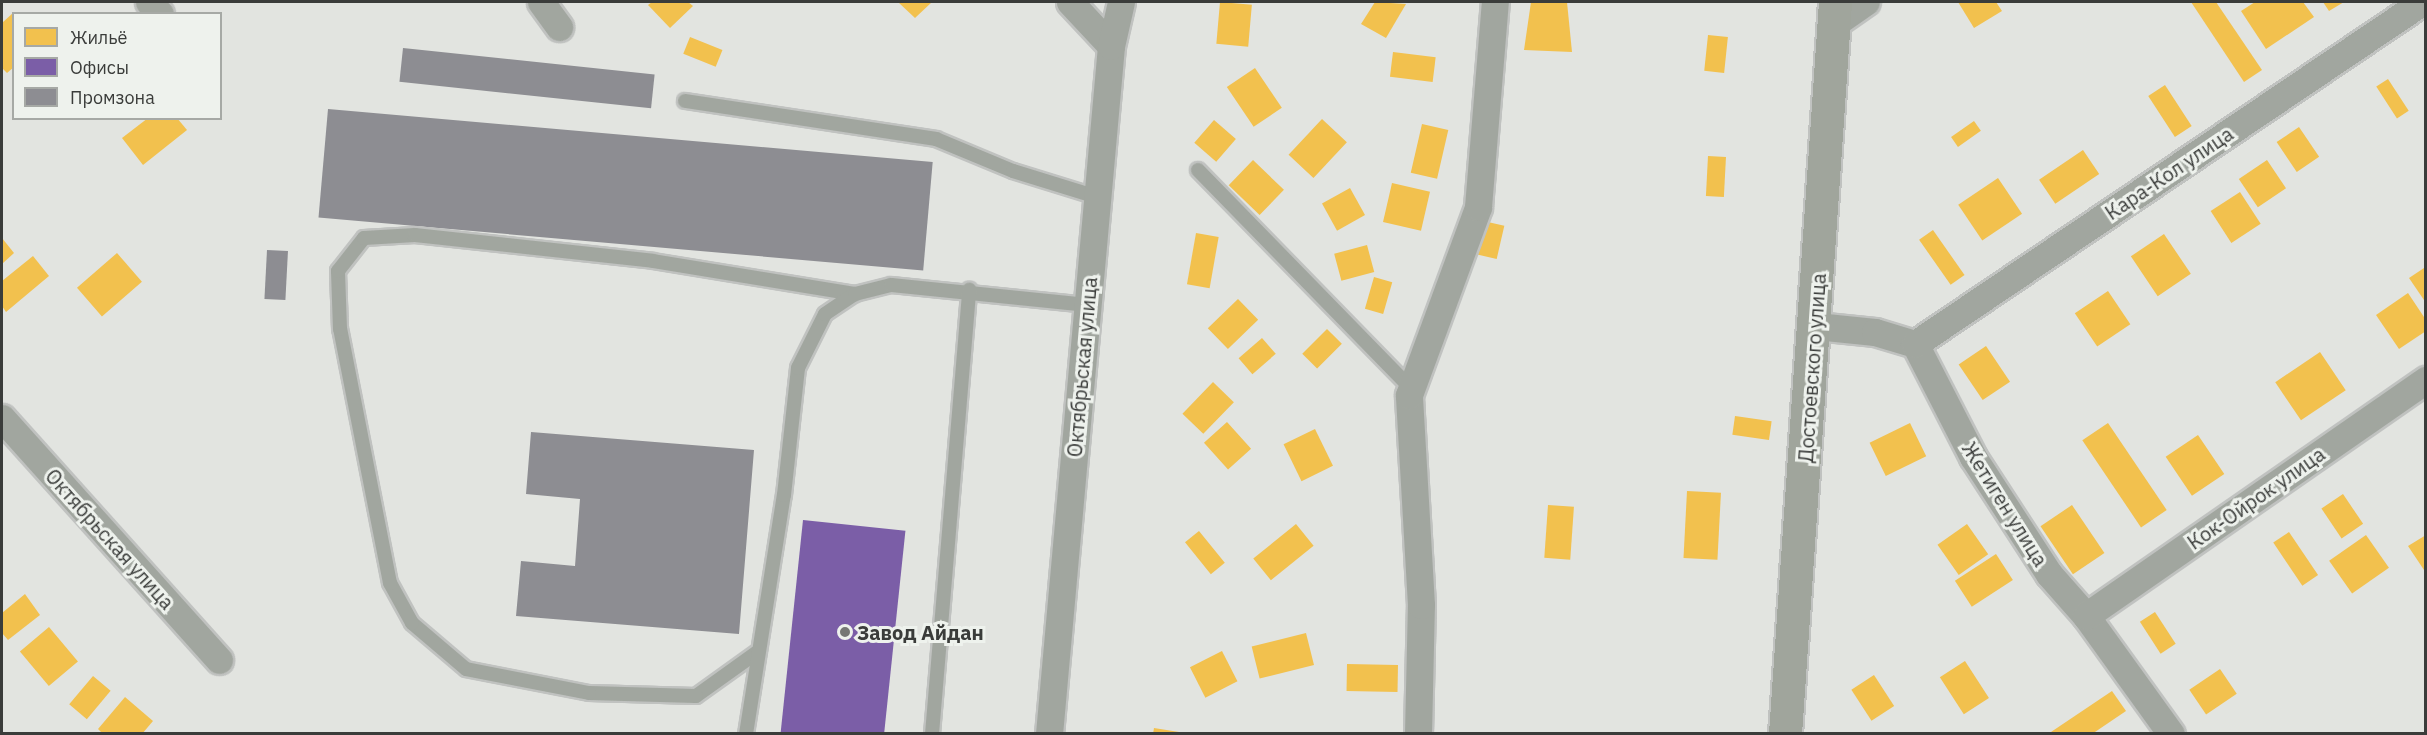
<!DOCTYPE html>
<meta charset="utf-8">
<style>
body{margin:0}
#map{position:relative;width:2427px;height:735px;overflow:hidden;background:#e2e4e0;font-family:"IBM Plex Sans",sans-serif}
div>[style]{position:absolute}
.homes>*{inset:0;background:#f2c14e;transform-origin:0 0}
.offices>*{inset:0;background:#7b5ea7;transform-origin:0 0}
.industry>*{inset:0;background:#8d8d92;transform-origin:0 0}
.roads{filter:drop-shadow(2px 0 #c0c2c0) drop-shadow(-2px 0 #c0c2c0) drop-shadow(0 2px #c0c2c0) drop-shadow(0 -2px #c0c2c0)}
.lane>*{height:14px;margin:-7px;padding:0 7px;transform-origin:7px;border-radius:7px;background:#a1a69f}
.street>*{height:27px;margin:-13.5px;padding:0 13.5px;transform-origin:13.5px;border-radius:13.5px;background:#a1a69f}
.secondary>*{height:33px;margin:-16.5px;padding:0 16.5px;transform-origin:16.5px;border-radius:16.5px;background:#a0a59c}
.dots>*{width:16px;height:16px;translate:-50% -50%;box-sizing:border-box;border:3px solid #eef2ed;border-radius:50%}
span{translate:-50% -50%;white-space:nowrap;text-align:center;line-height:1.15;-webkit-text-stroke:6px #eef2ed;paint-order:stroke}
.street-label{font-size:20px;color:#3a3c3a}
.poi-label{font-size:20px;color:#3a3c3a;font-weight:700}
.left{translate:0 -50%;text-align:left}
.frame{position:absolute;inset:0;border:3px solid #3a3c3a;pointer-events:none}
.legend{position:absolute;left:12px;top:12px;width:210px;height:108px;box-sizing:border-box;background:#eef2ed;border:2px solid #a6a9a5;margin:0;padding:8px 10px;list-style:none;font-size:18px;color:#3a3c3a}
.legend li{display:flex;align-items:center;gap:12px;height:30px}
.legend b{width:30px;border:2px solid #a6a9a5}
</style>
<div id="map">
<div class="homes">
<div style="clip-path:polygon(652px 2px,688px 2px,693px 6px,670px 28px,648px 5px)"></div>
<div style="clip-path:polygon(898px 2px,932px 2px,915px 18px)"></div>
<div style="left:1220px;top:2px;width:32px;height:42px;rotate:5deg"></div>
<div style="clip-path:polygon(1375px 2px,1406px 4px,1386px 38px,1361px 24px)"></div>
<div style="clip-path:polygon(1531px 2px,1567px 2px,1572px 52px,1524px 50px)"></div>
<div style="clip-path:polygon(1958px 2px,1996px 2px,2002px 11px,1974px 28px)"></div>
<div style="clip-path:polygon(2191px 2px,2216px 2px,2262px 70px,2244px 82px)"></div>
<div style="clip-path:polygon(2255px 2px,2303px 2px,2314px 17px,2266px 49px,2241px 11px)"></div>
<div style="clip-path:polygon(2323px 2px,2344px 2px,2329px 11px)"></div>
<div style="clip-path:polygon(14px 12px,14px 67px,7px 73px,2px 68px,2px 23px)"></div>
<div style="left:1708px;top:35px;width:20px;height:36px;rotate:6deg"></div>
<div style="left:690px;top:37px;width:35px;height:18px;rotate:22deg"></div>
<div style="left:1393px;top:52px;width:43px;height:25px;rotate:7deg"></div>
<div style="left:1255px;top:68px;width:48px;height:34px;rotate:56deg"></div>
<div style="left:2388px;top:79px;width:38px;height:14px;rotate:57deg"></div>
<div style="left:2165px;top:85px;width:49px;height:20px;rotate:57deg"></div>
<div style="clip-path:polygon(148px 118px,177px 118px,187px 130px,143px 165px,122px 138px)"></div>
<div style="left:1322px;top:119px;width:34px;height:49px;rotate:43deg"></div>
<div style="left:1214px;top:120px;width:29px;height:30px;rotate:41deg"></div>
<div style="left:1974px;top:121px;width:12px;height:28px;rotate:55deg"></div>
<div style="left:1422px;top:124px;width:27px;height:50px;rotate:13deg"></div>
<div style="left:2299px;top:127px;width:36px;height:27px;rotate:56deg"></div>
<div style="left:2083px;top:150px;width:29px;height:53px;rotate:56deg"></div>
<div style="left:1708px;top:156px;width:18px;height:40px;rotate:3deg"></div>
<div style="left:1253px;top:160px;width:43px;height:35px;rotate:44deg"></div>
<div style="left:2267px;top:160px;width:34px;height:34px;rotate:56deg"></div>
<div style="left:1998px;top:178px;width:43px;height:48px;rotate:56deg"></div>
<div style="left:1392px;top:183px;width:39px;height:40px;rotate:13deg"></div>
<div style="left:1350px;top:188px;width:31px;height:32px;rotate:61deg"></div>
<div style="left:2240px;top:192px;width:38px;height:35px;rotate:57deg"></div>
<div style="left:1479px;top:220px;width:26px;height:34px;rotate:13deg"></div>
<div style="left:1933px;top:230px;width:55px;height:17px;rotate:55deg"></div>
<div style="left:1196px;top:233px;width:23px;height:52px;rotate:10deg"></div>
<div style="left:2164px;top:234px;width:48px;height:40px;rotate:56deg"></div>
<div style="clip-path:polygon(2px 238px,14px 253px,2px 264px)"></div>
<div style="left:1367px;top:245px;width:28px;height:34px;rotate:75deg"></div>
<div style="left:117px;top:253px;width:38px;height:53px;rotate:49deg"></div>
<div style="clip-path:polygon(33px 256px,49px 276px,6px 312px,2px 306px,2px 281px)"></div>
<div style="clip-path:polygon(2424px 268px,2426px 270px,2426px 303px,2409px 278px)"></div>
<div style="left:1374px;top:277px;width:19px;height:33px;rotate:16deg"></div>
<div style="left:2108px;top:291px;width:40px;height:40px;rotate:56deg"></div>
<div style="clip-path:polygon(2408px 293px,2426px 320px,2426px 331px,2399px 349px,2376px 315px)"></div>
<div style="left:1238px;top:299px;width:29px;height:42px;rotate:46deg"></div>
<div style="left:1327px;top:329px;width:21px;height:35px;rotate:45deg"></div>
<div style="left:1262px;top:338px;width:21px;height:31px;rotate:49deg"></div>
<div style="left:1986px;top:346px;width:43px;height:33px;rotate:56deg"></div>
<div style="left:2320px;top:352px;width:46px;height:54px;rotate:56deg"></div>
<div style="left:1213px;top:382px;width:29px;height:44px;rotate:44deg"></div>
<div style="left:1735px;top:416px;width:37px;height:19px;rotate:8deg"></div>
<div style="left:1227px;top:422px;width:36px;height:31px;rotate:48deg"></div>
<div style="left:1910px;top:423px;width:37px;height:45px;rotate:64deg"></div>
<div style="left:2108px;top:423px;width:105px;height:31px;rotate:56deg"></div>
<div style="left:1315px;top:429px;width:41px;height:35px;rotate:64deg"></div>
<div style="left:2198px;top:435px;width:47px;height:39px;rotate:56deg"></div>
<div style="left:1687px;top:491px;width:34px;height:67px;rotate:3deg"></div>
<div style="left:2343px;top:494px;width:36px;height:26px;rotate:56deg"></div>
<div style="left:1548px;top:505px;width:26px;height:53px;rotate:4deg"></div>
<div style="left:2072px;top:505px;width:58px;height:38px;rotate:56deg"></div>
<div style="left:1296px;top:524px;width:28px;height:55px;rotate:51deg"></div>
<div style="left:1967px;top:524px;width:37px;height:36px;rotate:55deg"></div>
<div style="left:1199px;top:531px;width:41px;height:18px;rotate:51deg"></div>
<div style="left:2289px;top:532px;width:52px;height:19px;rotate:56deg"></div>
<div style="left:2366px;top:535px;width:40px;height:45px;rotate:55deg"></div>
<div style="clip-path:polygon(2426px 535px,2426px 573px,2408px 546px)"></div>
<div style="left:1996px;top:554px;width:31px;height:49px;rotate:57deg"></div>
<div style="clip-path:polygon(25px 594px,40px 615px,8px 640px,2px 633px,2px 613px)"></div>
<div style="left:2155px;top:612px;width:38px;height:18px;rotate:57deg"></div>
<div style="left:49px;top:627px;width:45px;height:38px;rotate:50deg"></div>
<div style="left:1306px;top:633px;width:33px;height:56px;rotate:76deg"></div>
<div style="left:1222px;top:651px;width:34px;height:36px;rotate:63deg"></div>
<div style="left:1965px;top:661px;width:44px;height:30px;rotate:57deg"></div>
<div style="left:1347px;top:664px;width:51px;height:27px;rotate:1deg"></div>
<div style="left:2220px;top:669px;width:30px;height:37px;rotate:56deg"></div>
<div style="left:1874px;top:675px;width:37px;height:27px;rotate:57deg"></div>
<div style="left:93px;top:676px;width:23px;height:37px;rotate:40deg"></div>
<div style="clip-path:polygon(2112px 691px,2126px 711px,2092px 734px,2048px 734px)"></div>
<div style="clip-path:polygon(125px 697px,153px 721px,142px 734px,103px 734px,98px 729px)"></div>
<div style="clip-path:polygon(1154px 728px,1179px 732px,1179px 734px,1153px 734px)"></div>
</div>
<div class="offices">
<div style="left:803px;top:520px;width:103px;height:215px;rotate:6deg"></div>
</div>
<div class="industry">
<div style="left:403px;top:48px;width:253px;height:34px;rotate:6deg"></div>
<div style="left:328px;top:109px;width:607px;height:109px;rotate:5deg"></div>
<div style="left:267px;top:250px;width:21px;height:49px;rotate:3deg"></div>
<div style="clip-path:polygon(531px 432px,754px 450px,739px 634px,516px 616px,521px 561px,575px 566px,580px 499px,526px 494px)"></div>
</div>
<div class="roads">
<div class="lane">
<div style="left:685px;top:101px;width:254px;rotate:8.6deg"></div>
<div style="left:936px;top:139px;width:83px;rotate:22.6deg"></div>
<div style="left:1013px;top:171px;width:88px;rotate:17.2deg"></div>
<div style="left:1198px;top:170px;width:305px;rotate:45.7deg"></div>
<div style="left:756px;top:653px;width:74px;rotate:144.4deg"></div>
<div style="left:696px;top:696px;width:107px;rotate:-178.4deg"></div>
<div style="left:589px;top:693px;width:125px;rotate:-169deg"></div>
<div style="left:466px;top:669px;width:71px;rotate:-139.6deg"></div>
<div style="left:412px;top:623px;width:46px;rotate:-118.8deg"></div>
<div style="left:390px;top:583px;width:259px;rotate:-101.1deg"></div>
<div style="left:340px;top:329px;width:58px;rotate:-92deg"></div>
<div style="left:338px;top:271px;width:42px;rotate:-51.8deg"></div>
<div style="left:364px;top:238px;width:51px;rotate:-3.4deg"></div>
<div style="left:415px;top:235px;width:239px;rotate:6.2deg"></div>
<div style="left:653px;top:261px;width:205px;rotate:9.3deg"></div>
<div style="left:746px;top:734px;width:242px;rotate:-81deg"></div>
<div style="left:784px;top:495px;width:128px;rotate:-83.7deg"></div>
<div style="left:798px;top:368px;width:60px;rotate:-63.4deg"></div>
<div style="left:825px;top:314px;width:36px;rotate:-34deg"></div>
<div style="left:855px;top:294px;width:37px;rotate:-14deg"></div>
<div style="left:891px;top:285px;width:198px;rotate:5.8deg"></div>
<div style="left:932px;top:734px;width:446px;rotate:-85.2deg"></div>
</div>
<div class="street">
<div style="left:149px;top:2px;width:16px;rotate:47deg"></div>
<div style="left:541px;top:2px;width:31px;rotate:54deg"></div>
<div style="left:1070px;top:2px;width:60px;rotate:47deg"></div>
<div style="left:1834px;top:24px;width:39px;rotate:-35deg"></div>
<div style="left:1816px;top:326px;width:59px;rotate:5.8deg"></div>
<div style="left:1875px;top:332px;width:42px;rotate:16.7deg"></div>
<div style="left:1915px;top:344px;width:127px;rotate:62.8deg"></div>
<div style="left:1973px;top:457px;width:140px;rotate:57deg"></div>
<div style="left:2049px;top:574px;width:56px;rotate:48.6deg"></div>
<div style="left:2086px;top:616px;width:145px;rotate:54.2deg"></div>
<div style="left:1915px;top:344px;width:612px;rotate:-34deg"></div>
<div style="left:2px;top:418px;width:325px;rotate:48.1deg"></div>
<div style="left:2086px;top:616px;width:414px;rotate:-34.8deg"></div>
<div style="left:1049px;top:734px;width:691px;rotate:-84.85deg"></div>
<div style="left:1111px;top:46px;width:45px;rotate:-77.2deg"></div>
<div style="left:1418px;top:734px;width:129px;rotate:-88.7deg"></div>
<div style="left:1421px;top:605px;width:210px;rotate:-93.3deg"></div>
<div style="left:1409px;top:395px;width:200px;rotate:-69.8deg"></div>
<div style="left:1478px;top:207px;width:206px;rotate:-85.3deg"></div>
</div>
<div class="secondary">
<div style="left:1785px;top:734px;width:734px;rotate:-86.09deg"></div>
</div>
</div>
<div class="dots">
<div style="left:845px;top:632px;background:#757774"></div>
</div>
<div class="street-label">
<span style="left:2169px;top:173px;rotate:-34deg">Кара-Кол улица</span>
<span style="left:1082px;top:367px;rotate:-85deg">Октябрьская улица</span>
<span style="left:1812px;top:368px;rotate:-86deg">Достоевского улица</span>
<span style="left:2256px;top:498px;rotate:-35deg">Кок-Ойрок улица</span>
<span style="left:2005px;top:504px;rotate:58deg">Жетиген улица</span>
<span style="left:110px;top:539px;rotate:48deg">Октябрьская улица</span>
</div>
<div class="poi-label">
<span class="left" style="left:857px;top:632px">Завод Айдан</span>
</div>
<div class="frame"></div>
<ul class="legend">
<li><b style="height:16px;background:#f2c14e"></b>Жильё</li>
<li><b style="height:16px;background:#7b5ea7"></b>Офисы</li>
<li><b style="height:16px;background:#8d8d92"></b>Промзона</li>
</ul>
</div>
